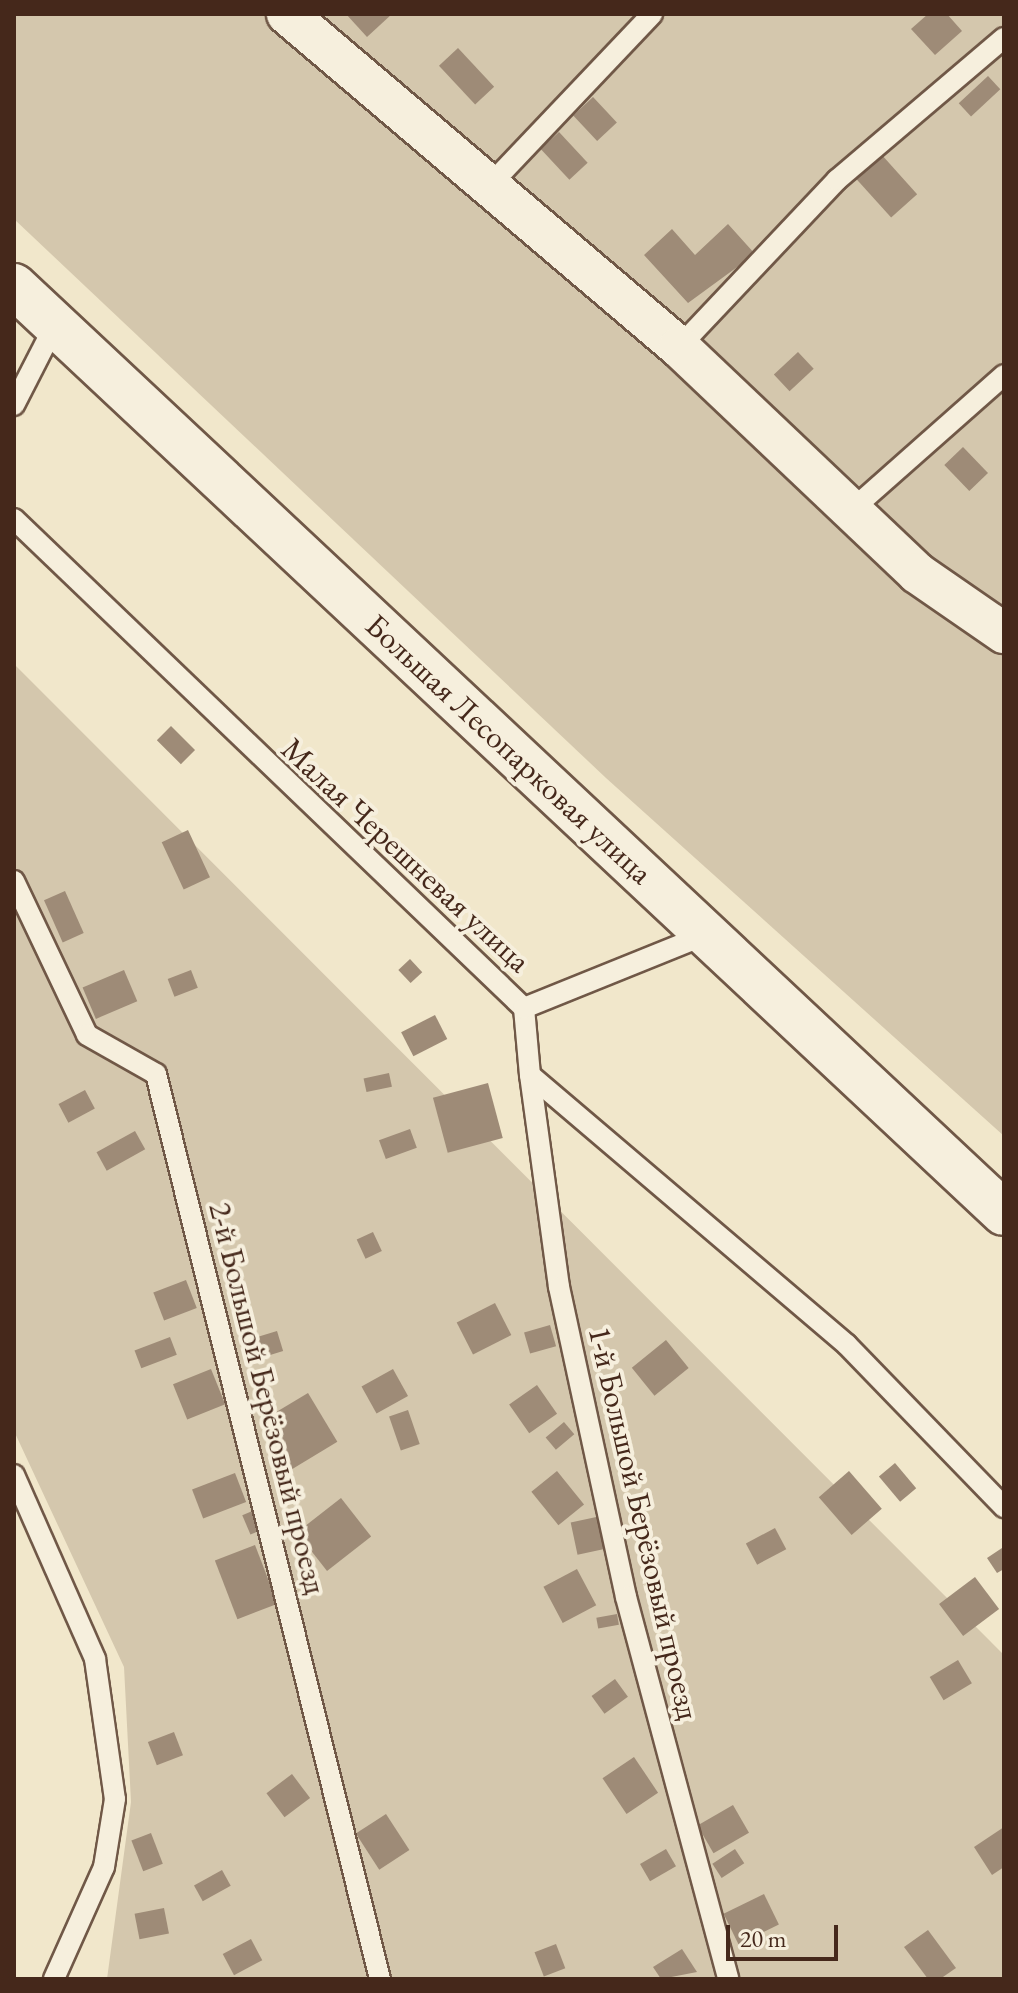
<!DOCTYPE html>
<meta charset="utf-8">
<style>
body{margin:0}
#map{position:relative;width:1018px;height:1993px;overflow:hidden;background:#f1e7cb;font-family:"EB Garamond",serif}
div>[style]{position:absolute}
.green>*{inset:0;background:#d4c7ad}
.building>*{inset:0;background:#9e8b77;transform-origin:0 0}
.roads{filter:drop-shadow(2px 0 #705847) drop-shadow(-2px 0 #705847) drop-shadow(0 2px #705847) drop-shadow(0 -2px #705847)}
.lane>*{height:20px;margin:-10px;padding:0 10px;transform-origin:10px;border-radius:10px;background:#f6efdd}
.street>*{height:40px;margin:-20px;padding:0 20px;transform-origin:20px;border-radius:20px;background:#f6efdd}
.secondary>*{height:44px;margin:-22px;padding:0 22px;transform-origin:22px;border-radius:22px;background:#f6efdd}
span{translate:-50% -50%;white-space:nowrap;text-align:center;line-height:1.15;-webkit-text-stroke:8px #f6efdd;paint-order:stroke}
.street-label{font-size:32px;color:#45281b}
.frame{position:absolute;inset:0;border:16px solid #45281b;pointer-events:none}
.scale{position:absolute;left:726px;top:1925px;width:112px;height:36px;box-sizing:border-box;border:4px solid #45281b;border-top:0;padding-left:10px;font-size:24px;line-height:28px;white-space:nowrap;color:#45281b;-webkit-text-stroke:6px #f6efdd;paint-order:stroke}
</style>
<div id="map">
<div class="green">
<div style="clip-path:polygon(14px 14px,1004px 14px,1004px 1136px,606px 778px,14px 219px)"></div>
<div style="clip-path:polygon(14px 664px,1004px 1655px,1004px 1979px,107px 1979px,131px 1802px,124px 1667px,14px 1431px)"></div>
</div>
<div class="building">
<div style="clip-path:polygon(346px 14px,392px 14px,367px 37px)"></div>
<div style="clip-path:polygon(928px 14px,947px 14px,962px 31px,935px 55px,911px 29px)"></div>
<div style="left:458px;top:48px;width:53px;height:26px;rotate:47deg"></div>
<div style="left:988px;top:76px;width:18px;height:40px;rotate:47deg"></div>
<div style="left:593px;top:97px;width:35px;height:27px;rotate:47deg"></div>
<div style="left:559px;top:132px;width:42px;height:25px;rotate:47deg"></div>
<div style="left:881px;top:154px;width:54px;height:35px;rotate:48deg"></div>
<div style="clip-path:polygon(728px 224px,755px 254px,688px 303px,644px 255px,672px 229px,695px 255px)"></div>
<div style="left:798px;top:352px;width:23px;height:33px;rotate:47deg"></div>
<div style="left:963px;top:447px;width:36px;height:26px;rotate:46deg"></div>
<div style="left:171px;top:726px;width:34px;height:20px;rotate:45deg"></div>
<div style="left:188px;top:830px;width:52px;height:29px;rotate:65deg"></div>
<div style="left:65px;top:891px;width:46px;height:23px;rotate:66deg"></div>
<div style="left:410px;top:959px;width:18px;height:16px;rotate:47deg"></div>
<div style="left:124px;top:970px;width:34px;height:45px;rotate:67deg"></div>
<div style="left:191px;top:970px;width:19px;height:25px;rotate:69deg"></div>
<div style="left:435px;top:1015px;width:27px;height:38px;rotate:63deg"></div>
<div style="left:389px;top:1073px;width:14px;height:26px;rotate:78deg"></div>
<div style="left:488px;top:1083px;width:57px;height:57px;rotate:75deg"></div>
<div style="left:85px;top:1090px;width:21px;height:30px;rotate:62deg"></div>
<div style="left:410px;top:1129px;width:20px;height:33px;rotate:70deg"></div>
<div style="left:135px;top:1131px;width:21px;height:44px;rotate:61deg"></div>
<div style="left:373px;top:1232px;width:21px;height:18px;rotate:65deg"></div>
<div style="left:186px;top:1280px;width:30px;height:35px;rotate:69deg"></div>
<div style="left:495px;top:1303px;width:36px;height:43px;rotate:63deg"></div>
<div style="left:550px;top:1325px;width:22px;height:27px;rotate:74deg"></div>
<div style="left:277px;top:1331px;width:21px;height:28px;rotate:73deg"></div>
<div style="left:170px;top:1337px;width:19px;height:38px;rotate:69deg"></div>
<div style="left:666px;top:1340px;width:36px;height:44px;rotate:51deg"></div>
<div style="left:211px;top:1369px;width:38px;height:41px;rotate:68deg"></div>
<div style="left:393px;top:1369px;width:31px;height:36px;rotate:61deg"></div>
<div style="left:537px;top:1385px;width:35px;height:34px;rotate:55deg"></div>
<div style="left:308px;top:1393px;width:57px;height:53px;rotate:59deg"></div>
<div style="left:408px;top:1410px;width:36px;height:20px;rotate:71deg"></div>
<div style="left:564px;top:1422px;width:16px;height:24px;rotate:50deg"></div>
<div style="left:895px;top:1463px;width:33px;height:21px;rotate:50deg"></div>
<div style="left:557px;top:1471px;width:43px;height:33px;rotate:51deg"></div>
<div style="left:849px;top:1471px;width:50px;height:40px;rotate:49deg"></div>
<div style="left:235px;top:1473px;width:31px;height:46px;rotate:69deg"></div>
<div style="left:341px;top:1498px;width:49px;height:56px;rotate:52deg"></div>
<div style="left:257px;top:1509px;width:21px;height:16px;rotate:67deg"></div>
<div style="left:601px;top:1516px;width:33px;height:31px;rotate:78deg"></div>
<div style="left:775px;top:1528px;width:24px;height:33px;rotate:62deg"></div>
<div style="left:255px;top:1545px;width:63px;height:43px;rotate:69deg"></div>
<div style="clip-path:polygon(1002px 1548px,1004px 1569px,997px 1573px,987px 1558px)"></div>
<div style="left:577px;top:1569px;width:41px;height:38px;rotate:62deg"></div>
<div style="left:975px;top:1577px;width:40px;height:45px;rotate:53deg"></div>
<div style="left:617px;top:1614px;width:11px;height:21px;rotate:80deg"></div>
<div style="left:958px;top:1660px;width:27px;height:33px;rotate:59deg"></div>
<div style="left:615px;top:1679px;width:22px;height:29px;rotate:54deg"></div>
<div style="left:174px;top:1732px;width:25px;height:28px;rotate:69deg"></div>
<div style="left:634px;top:1757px;width:43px;height:38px;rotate:56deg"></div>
<div style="left:292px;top:1774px;width:30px;height:32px;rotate:53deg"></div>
<div style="left:733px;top:1805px;width:32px;height:41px;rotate:60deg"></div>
<div style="left:386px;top:1814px;width:43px;height:36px;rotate:57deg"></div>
<div style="clip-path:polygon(1004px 1827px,1004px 1867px,992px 1875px,974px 1847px)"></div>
<div style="left:151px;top:1833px;width:33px;height:21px;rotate:69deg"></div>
<div style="left:666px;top:1849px;width:20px;height:30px;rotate:60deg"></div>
<div style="left:735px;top:1849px;width:17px;height:27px;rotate:57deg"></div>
<div style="left:222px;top:1870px;width:18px;height:32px;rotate:61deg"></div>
<div style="left:764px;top:1894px;width:34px;height:45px;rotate:64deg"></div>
<div style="left:164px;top:1908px;width:26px;height:30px;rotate:79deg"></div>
<div style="clip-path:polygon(928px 1930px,956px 1968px,940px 1979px,928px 1979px,904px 1947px)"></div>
<div style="left:251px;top:1939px;width:24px;height:32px;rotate:62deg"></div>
<div style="left:556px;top:1944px;width:26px;height:23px;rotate:69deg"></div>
<div style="clip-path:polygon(682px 1949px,697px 1972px,661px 1979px,653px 1967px)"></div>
</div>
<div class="roads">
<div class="lane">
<div style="left:489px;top:186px;width:237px;rotate:-46.5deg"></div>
<div style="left:679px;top:347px;width:230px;rotate:-46.6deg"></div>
<div style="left:837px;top:180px;width:219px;rotate:-40.4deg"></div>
<div style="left:14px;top:405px;width:90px;rotate:-62.9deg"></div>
<div style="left:855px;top:507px;width:199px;rotate:-41.5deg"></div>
<div style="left:14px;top:519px;width:707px;rotate:43.8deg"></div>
<div style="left:524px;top:1008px;width:67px;rotate:84.9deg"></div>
<div style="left:530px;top:1075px;width:416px;rotate:40.4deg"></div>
<div style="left:847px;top:1345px;width:226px;rotate:45.9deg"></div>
<div style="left:14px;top:881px;width:170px;rotate:64.6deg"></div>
<div style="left:87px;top:1035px;width:79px;rotate:29.5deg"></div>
<div style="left:156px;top:1074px;width:932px;rotate:76.1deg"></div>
<div style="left:524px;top:1008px;width:197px;rotate:-22deg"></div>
<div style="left:530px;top:1075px;width:214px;rotate:82.2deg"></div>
<div style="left:559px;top:1287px;width:317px;rotate:77.8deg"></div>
<div style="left:626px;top:1597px;width:395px;rotate:75deg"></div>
<div style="left:14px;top:1475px;width:201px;rotate:66.2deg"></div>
<div style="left:95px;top:1659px;width:141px;rotate:81.9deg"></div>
<div style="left:115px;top:1799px;width:69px;rotate:99.2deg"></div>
<div style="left:104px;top:1867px;width:123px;rotate:114.1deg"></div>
</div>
<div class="street">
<div style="left:287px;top:14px;width:514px;rotate:40.35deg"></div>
<div style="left:679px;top:347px;width:328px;rotate:43.5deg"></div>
<div style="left:917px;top:573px;width:106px;rotate:34.6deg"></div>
</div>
<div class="secondary">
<div style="left:14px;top:286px;width:1356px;rotate:43.12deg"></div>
</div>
</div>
<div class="street-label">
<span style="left:509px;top:749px;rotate:43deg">Большая Лесопарковая улица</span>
<span style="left:406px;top:855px;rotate:43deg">Малая Черешневая улица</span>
<span style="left:268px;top:1398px;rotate:76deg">2-й Большой Берёзовый проезд</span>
<span style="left:644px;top:1523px;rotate:77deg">1-й Большой Берёзовый проезд</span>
</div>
<div class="frame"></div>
<div class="scale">20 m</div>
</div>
